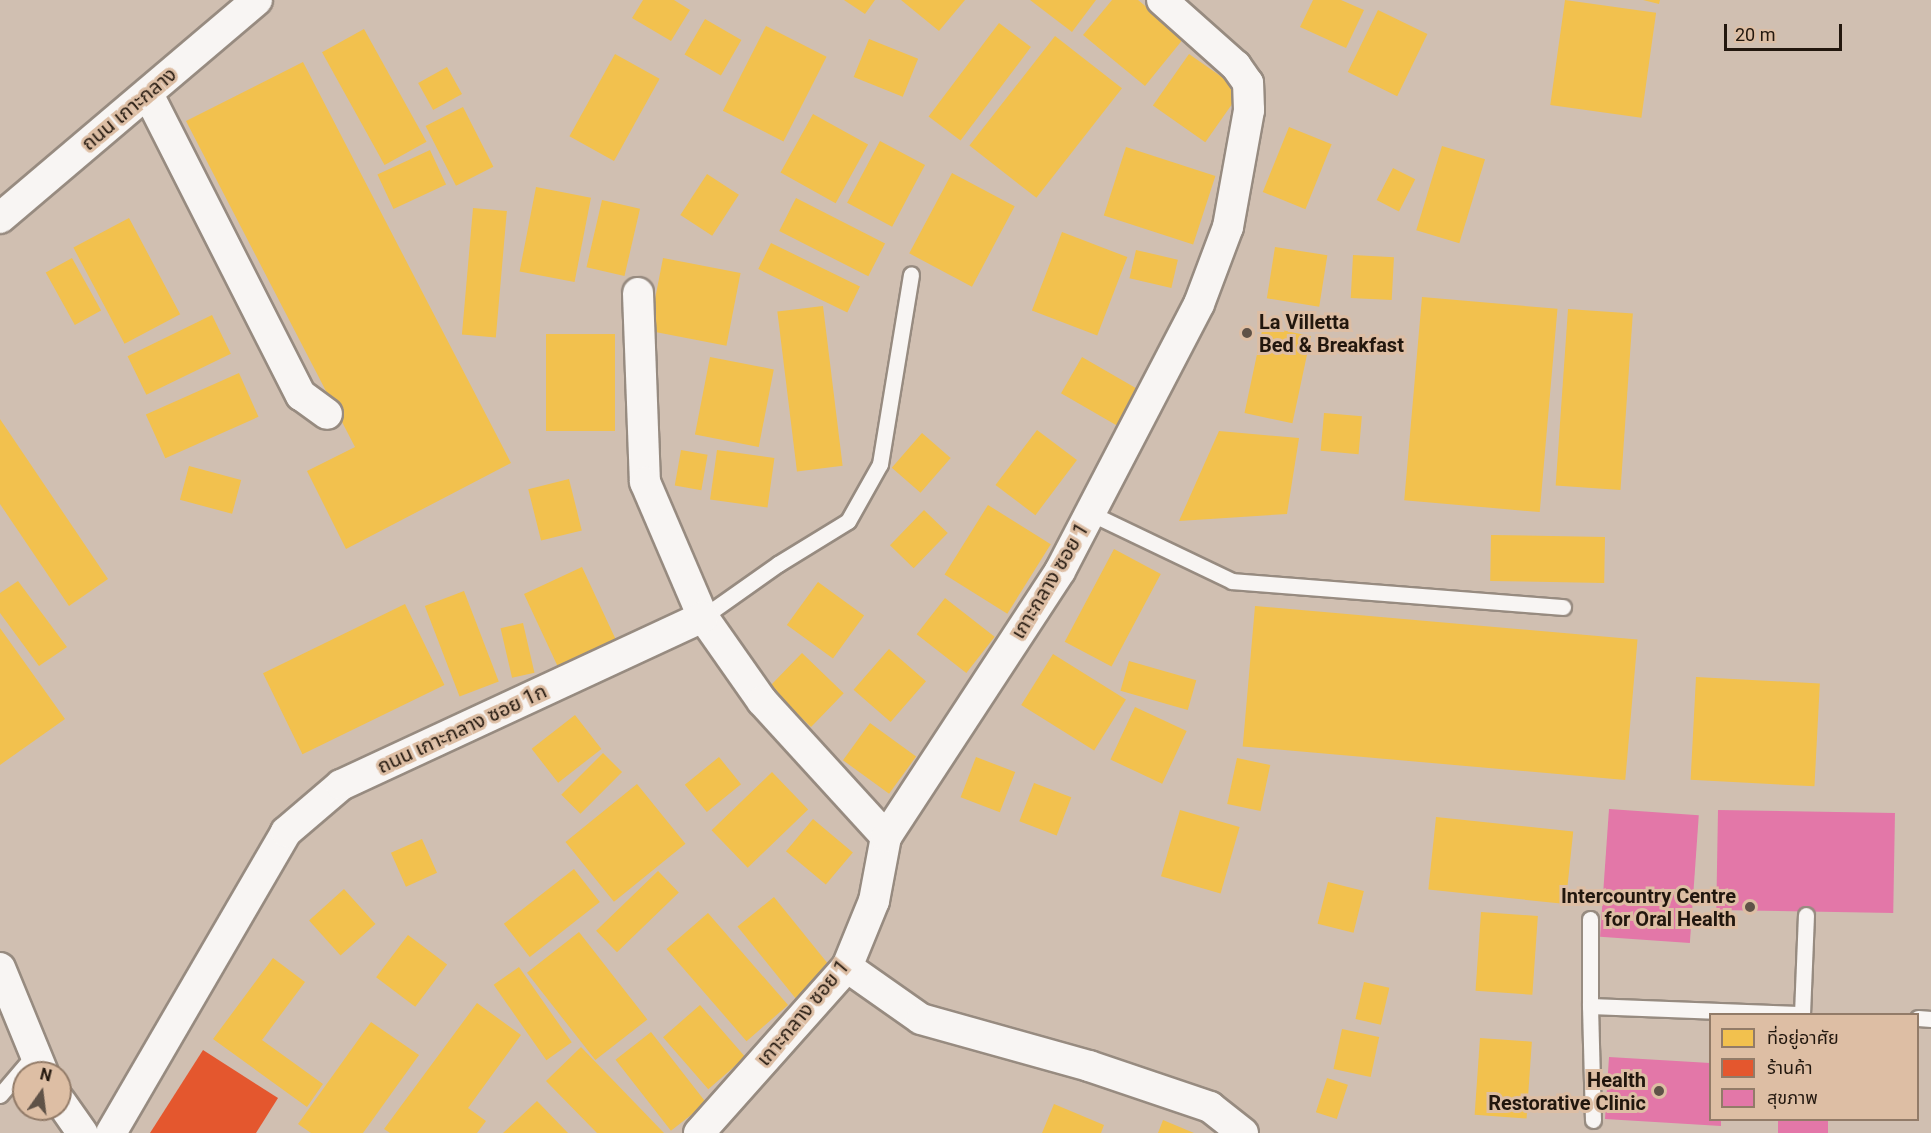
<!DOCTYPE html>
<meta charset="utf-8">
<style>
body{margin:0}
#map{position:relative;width:1931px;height:1133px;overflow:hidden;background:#d0bfb1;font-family:Roboto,"Noto Sans Thai",sans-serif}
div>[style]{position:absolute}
.homes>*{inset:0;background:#f2c14e;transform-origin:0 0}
.shops>*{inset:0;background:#e4572e}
.health>*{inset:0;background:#e377a8;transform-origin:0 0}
.roads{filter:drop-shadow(2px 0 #978b80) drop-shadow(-2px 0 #978b80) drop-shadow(0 2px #978b80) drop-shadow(0 -2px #978b80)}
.lane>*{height:15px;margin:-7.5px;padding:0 7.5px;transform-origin:7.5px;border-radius:7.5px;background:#f8f5f3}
.street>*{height:30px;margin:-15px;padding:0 15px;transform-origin:15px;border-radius:15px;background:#f8f5f3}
.dots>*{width:16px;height:16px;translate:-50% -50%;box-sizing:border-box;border:3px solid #ddbea4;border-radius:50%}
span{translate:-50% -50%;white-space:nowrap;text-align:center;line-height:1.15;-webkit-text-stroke:6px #ddbea4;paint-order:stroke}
.street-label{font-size:20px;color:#22170e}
.poi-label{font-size:20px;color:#22170e;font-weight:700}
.left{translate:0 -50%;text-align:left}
.right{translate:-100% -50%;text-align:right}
.legend{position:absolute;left:1709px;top:1013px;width:210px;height:108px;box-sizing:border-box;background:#ddbea4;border:2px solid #927b68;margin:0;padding:8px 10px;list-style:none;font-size:18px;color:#22170e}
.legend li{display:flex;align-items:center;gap:12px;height:30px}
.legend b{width:30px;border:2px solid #927b68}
.north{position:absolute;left:12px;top:1061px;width:60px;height:60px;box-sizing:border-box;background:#ddbea4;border:2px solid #927b68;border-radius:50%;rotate:14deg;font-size:16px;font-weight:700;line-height:24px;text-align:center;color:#22170e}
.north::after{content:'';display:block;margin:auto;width:21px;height:27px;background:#5f5247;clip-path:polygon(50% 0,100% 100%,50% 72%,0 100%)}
.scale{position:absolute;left:1724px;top:24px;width:118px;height:27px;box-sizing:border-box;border:3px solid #22170e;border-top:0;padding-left:8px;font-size:18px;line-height:21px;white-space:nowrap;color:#22170e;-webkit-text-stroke:4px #ddbea4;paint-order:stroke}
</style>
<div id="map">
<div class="homes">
<div style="clip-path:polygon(643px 0,674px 0,690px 10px,671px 41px,632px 18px)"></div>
<div style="clip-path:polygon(844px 0,875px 0,865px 14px)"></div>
<div style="clip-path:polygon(901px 0,965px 0,939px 31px)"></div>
<div style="clip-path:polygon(1030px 0,1096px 0,1072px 32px)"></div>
<div style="clip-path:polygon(1112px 0,1138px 0,1184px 38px,1145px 86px,1083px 35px)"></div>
<div style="clip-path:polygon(1313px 0,1341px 0,1364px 10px,1346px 48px,1300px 27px)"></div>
<div style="left:1565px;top:0;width:92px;height:106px;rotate:8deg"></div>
<div style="clip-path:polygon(1643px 0,1660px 0,1659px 4px)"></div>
<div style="left:1378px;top:10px;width:55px;height:69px;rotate:26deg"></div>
<div style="left:705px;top:19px;width:42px;height:41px;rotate:30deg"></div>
<div style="left:999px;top:23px;width:40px;height:117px;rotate:37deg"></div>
<div style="left:766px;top:26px;width:68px;height:95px;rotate:27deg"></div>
<div style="left:364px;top:29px;width:129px;height:48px;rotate:61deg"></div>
<div style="left:1055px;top:36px;width:85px;height:139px;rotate:38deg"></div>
<div style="left:869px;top:39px;width:53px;height:41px;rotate:22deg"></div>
<div style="left:615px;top:54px;width:51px;height:94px;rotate:29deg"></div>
<div style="left:1189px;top:54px;width:64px;height:63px;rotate:35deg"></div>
<div style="clip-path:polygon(303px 62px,511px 463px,346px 549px,307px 471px,355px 447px,186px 121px)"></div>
<div style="left:447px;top:67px;width:31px;height:33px;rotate:61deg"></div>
<div style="left:463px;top:107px;width:67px;height:42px;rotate:63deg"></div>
<div style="left:813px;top:114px;width:63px;height:67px;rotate:29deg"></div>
<div style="left:1289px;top:127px;width:46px;height:70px;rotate:22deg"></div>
<div style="left:880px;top:141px;width:51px;height:70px;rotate:28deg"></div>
<div style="left:1442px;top:146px;width:45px;height:88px;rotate:17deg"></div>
<div style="left:1126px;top:147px;width:94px;height:72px;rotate:18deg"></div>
<div style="left:430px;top:150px;width:38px;height:58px;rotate:65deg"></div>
<div style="left:1393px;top:168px;width:25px;height:36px;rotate:27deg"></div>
<div style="left:952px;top:173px;width:71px;height:91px;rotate:28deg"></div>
<div style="left:707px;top:174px;width:38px;height:49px;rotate:33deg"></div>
<div style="left:536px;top:187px;width:56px;height:86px;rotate:11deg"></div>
<div style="left:796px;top:198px;width:100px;height:37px;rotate:27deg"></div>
<div style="left:602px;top:200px;width:39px;height:69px;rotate:13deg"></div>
<div style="left:473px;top:208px;width:34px;height:127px;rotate:5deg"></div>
<div style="left:129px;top:218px;width:109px;height:63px;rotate:62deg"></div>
<div style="left:1062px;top:232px;width:70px;height:84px;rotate:21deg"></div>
<div style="left:771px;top:243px;width:99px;height:29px;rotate:26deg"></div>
<div style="left:1275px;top:247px;width:53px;height:52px;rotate:9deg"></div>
<div style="left:1136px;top:250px;width:43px;height:29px;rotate:13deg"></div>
<div style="left:1353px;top:255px;width:41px;height:43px;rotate:3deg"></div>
<div style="left:72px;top:258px;width:60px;height:30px;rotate:61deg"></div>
<div style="left:663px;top:258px;width:79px;height:74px;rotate:11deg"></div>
<div style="left:1422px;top:297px;width:136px;height:204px;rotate:5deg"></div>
<div style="left:823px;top:306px;width:161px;height:46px;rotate:83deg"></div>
<div style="left:1568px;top:309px;width:65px;height:177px;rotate:4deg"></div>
<div style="left:212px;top:315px;width:43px;height:94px;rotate:64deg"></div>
<div style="left:1263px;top:326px;width:49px;height:89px;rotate:12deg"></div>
<div style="left:546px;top:334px;width:69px;height:97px"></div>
<div style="left:710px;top:357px;width:65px;height:79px;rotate:11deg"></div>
<div style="left:1082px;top:357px;width:70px;height:42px;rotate:30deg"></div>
<div style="left:239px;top:373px;width:48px;height:102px;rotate:66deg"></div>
<div style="left:1324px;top:413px;width:38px;height:38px;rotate:5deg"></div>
<div style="clip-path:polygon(0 419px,108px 579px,69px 606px,0 504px)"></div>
<div style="left:1037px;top:430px;width:50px;height:69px;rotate:37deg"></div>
<div style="clip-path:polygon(1219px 431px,1299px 438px,1287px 514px,1179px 521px)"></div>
<div style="left:922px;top:433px;width:38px;height:46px;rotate:41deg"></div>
<div style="left:681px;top:450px;width:27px;height:36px;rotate:10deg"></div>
<div style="left:717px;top:450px;width:58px;height:50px;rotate:8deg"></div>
<div style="left:189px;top:466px;width:54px;height:35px;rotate:15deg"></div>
<div style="left:569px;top:479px;width:53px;height:42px;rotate:76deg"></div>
<div style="left:988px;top:505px;width:74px;height:82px;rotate:32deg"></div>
<div style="left:924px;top:510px;width:33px;height:49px;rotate:44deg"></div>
<div style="left:1491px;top:535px;width:114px;height:46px;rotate:1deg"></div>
<div style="left:1114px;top:549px;width:53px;height:105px;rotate:28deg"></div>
<div style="left:582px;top:567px;width:89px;height:64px;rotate:65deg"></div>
<div style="clip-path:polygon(18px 581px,67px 647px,39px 666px,0 613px,0 593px)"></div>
<div style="left:818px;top:582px;width:57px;height:53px;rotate:36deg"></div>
<div style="left:464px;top:591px;width:97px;height:42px;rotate:69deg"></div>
<div style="left:945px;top:598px;width:63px;height:46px;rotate:38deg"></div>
<div style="left:405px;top:604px;width:90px;height:158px;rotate:64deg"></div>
<div style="left:1255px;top:606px;width:384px;height:141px;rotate:5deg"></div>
<div style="left:523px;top:623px;width:51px;height:23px;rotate:77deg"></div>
<div style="clip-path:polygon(0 628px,65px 719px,0 765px)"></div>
<div style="left:889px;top:649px;width:49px;height:54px;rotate:41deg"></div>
<div style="left:802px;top:653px;width:58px;height:47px;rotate:44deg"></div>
<div style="left:1053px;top:654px;width:86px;height:60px;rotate:32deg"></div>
<div style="left:1129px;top:661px;width:70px;height:31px;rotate:16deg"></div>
<div style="left:1696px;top:677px;width:124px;height:103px;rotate:3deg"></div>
<div style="left:1135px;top:707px;width:57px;height:58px;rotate:25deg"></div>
<div style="left:575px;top:715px;width:43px;height:55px;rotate:52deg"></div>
<div style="left:870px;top:723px;width:57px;height:46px;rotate:36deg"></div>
<div style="left:603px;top:753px;width:27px;height:59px;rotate:45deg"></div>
<div style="left:719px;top:757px;width:35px;height:44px;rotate:51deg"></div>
<div style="left:976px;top:757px;width:42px;height:43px;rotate:21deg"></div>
<div style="left:1237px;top:758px;width:34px;height:47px;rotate:12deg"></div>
<div style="left:772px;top:772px;width:52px;height:84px;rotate:46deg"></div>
<div style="left:1034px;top:783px;width:40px;height:41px;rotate:21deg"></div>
<div style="left:637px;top:784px;width:77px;height:92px;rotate:51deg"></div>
<div style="left:1180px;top:810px;width:62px;height:69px;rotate:16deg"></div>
<div style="left:1436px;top:817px;width:138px;height:73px;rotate:6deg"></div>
<div style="left:813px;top:819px;width:52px;height:42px;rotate:40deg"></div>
<div style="left:422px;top:839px;width:37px;height:34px;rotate:66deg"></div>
<div style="left:574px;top:869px;width:42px;height:89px;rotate:52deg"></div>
<div style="left:658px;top:871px;width:30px;height:86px;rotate:46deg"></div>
<div style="left:1328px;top:882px;width:37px;height:43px;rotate:14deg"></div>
<div style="left:344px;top:889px;width:47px;height:47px;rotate:48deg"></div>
<div style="left:774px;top:897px;width:97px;height:47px;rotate:51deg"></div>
<div style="left:1481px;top:912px;width:57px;height:79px;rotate:4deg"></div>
<div style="left:708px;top:913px;width:122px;height:55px;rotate:49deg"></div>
<div style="left:579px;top:932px;width:111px;height:66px;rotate:52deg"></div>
<div style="left:408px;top:935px;width:49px;height:53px;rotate:37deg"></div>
<div style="clip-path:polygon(273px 958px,305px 982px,262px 1040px,323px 1084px,307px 1107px,213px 1039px)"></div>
<div style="left:519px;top:967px;width:92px;height:31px;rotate:55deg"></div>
<div style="left:1364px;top:982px;width:26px;height:38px;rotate:13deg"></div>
<div style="clip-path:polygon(477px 1003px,521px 1035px,468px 1108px,486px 1121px,477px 1133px,390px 1133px,384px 1129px)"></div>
<div style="left:700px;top:1005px;width:69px;height:49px;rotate:49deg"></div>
<div style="clip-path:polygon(371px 1022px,419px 1055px,363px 1133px,311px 1133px,298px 1124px)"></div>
<div style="left:1342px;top:1029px;width:38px;height:41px;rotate:12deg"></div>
<div style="left:651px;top:1032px;width:90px;height:45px;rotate:52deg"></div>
<div style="left:1480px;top:1038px;width:52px;height:77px;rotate:4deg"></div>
<div style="clip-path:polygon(581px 1047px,664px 1133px,597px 1133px,546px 1081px)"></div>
<div style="left:1327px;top:1078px;width:22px;height:36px;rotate:18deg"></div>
<div style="clip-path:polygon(537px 1101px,568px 1133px,503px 1133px)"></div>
<div style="clip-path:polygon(1054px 1104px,1104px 1125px,1101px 1133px,1042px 1133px)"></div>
<div style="clip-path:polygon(1163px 1120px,1194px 1133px,1158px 1133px)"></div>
</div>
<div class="shops">
<div style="clip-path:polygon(203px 1050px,278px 1098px,256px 1133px,150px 1133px)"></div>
</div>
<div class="health">
<div style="left:1609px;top:809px;width:90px;height:128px;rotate:4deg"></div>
<div style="left:1718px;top:810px;width:177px;height:100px;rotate:1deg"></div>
<div style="clip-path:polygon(1609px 1057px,1710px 1063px,1710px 1120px,1721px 1120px,1721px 1126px,1605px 1119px)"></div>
<div style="left:1778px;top:1120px;width:50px;height:13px"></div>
</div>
<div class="roads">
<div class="lane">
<div style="left:1090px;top:513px;width:157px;rotate:25.6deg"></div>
<div style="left:1232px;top:581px;width:332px;rotate:4.5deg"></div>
<div style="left:703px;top:617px;width:92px;rotate:-35.2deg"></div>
<div style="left:778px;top:564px;width:82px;rotate:-31.6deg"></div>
<div style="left:848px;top:521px;width:65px;rotate:-60.7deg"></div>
<div style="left:880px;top:464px;width:192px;rotate:-80.7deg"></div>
<div style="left:1590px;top:919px;width:87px;rotate:90deg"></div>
<div style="left:1590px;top:1006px;width:208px;rotate:2.2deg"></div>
<div style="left:1590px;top:1006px;width:114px;rotate:88.5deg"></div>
<div style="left:1802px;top:1014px;width:99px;rotate:-87.7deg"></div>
<div style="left:1918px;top:1018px;width:13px;rotate:4deg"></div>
<div style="left:0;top:1095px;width:54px;rotate:-49.5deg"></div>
</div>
<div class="street">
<div style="left:148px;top:94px;width:338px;rotate:63.1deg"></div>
<div style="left:301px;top:395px;width:32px;rotate:36deg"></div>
<div style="left:0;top:218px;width:337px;rotate:-40.3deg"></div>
<div style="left:638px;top:293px;width:189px;rotate:87.9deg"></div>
<div style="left:645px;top:482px;width:147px;rotate:66.8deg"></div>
<div style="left:703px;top:617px;width:103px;rotate:54.9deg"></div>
<div style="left:762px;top:701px;width:184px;rotate:47.6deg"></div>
<div style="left:847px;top:967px;width:90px;rotate:35.1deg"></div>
<div style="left:921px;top:1019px;width:174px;rotate:15.6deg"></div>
<div style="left:1089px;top:1066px;width:128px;rotate:18.7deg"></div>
<div style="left:1210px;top:1107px;width:42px;rotate:38.2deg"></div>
<div style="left:0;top:968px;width:113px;rotate:67.7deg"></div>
<div style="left:60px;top:1101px;width:39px;rotate:55deg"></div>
<div style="left:111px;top:1133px;width:348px;rotate:-59.8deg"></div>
<div style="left:286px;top:832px;width:72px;rotate:-40.5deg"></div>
<div style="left:341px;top:785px;width:399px;rotate:-24.9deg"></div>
<div style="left:699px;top:1133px;width:222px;rotate:-48.3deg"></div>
<div style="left:847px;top:967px;width:71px;rotate:-67.8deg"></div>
<div style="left:874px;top:901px;width:65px;rotate:-79.4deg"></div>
<div style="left:886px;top:837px;width:318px;rotate:-56.8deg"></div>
<div style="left:1060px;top:571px;width:301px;rotate:-62.5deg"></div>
<div style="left:1199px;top:304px;width:82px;rotate:-69.4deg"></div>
<div style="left:1228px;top:227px;width:119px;rotate:-79.8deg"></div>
<div style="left:1249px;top:110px;width:27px;rotate:-92deg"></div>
<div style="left:1248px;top:83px;width:21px;rotate:-125deg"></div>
<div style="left:1236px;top:66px;width:99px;rotate:-138.3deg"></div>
</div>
</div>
<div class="dots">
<div style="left:1247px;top:333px;background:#5f5247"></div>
<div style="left:1750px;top:907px;background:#5f5247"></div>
<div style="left:1659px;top:1091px;background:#5f5247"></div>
</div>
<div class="street-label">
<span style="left:129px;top:109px;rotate:-40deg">ถนน เกาะกลาง</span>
<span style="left:1050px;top:581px;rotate:-59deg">เกาะกลาง ซอย 1</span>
<span style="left:462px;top:729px;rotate:-25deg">ถนน เกาะกลาง ซอย 1ก</span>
<span style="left:803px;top:1013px;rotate:-50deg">เกาะกลาง ซอย 1</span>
</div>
<div class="poi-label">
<span class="left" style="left:1259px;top:334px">La Villetta<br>Bed &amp; Breakfast</span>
<span class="right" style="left:1736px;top:908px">Intercountry Centre<br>for Oral Health</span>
<span class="right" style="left:1646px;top:1092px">Health<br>Restorative Clinic</span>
</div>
<ul class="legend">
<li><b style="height:16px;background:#f2c14e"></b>ที่อยู่อาศัย</li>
<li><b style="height:16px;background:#e4572e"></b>ร้านค้า</li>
<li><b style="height:16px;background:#e377a8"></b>สุขภาพ</li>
</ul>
<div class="north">N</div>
<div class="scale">20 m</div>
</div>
